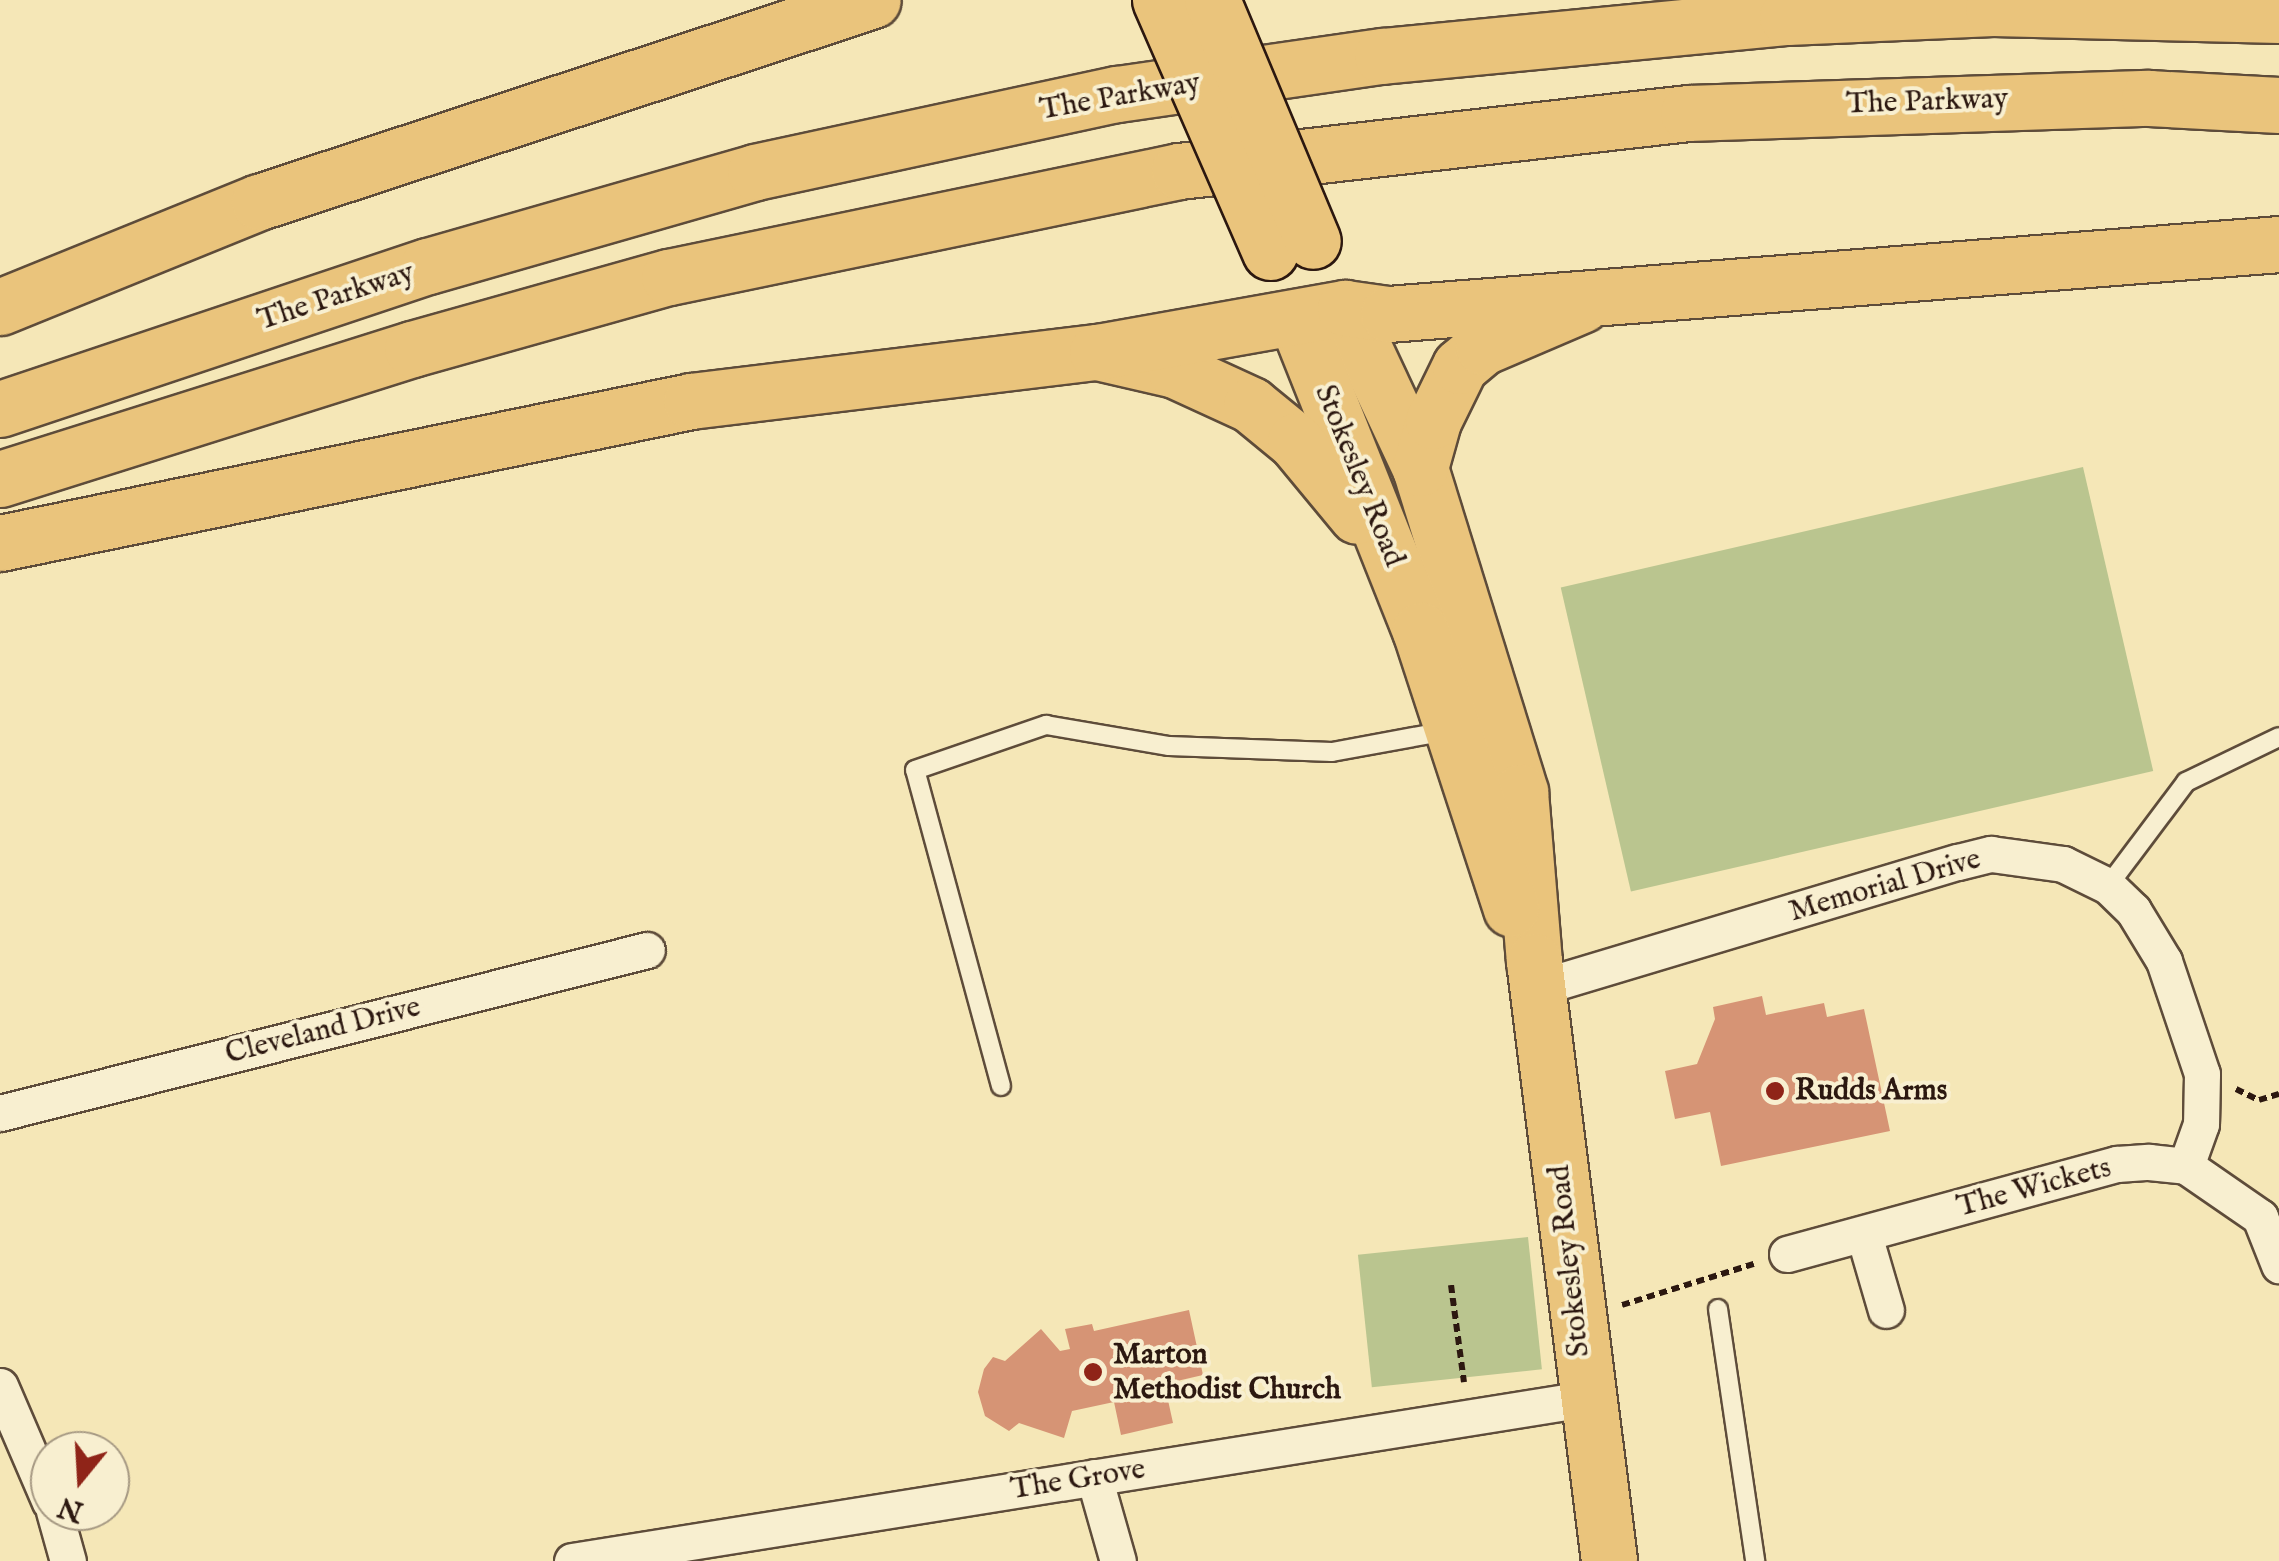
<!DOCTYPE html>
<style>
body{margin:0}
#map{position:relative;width:2279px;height:1561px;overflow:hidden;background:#f5e7b7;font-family:"IM FELL English",serif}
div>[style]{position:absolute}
.green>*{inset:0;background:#bac58f;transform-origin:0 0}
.building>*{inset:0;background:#d69475}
.path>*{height:6px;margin-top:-3px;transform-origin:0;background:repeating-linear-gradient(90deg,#2c1810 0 8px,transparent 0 13px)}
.roads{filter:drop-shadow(2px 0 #5e4c3a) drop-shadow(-2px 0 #5e4c3a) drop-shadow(0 2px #5e4c3a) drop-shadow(0 -2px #5e4c3a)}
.service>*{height:18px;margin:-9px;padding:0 9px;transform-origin:9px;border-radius:9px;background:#f8efd0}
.minor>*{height:35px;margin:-17.5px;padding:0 17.5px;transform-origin:17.5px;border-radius:17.5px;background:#f8efd0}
.primary>*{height:55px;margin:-27.5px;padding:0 27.5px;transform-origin:27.5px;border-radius:27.5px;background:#eac47c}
.trunk>*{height:55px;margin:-27.5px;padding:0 27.5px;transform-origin:27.5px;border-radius:27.5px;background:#eac47c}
.bridges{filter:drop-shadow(2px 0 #2c1810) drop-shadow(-2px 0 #2c1810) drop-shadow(0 2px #2c1810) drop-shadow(0 -2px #2c1810)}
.trunk-bridge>*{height:55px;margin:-27.5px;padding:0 27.5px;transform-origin:27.5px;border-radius:27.5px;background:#eac47c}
.dots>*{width:28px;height:28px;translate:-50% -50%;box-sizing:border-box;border:5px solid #f8efd0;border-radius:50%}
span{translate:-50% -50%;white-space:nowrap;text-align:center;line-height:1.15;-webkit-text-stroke:8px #f8efd0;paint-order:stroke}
.street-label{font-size:30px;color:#2c1810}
.poi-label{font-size:30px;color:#2c1810;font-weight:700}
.left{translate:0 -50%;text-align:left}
.north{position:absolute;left:30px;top:1431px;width:100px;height:100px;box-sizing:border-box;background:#f8efd0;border:2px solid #a69983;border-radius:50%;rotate:198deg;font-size:28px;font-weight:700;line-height:40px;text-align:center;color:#2c1810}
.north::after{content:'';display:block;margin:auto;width:35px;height:45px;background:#8f2418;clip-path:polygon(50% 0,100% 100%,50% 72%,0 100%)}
</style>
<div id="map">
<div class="green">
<div style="left:2083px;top:467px;width:312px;height:536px;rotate:77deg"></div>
<div style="left:1528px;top:1237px;width:133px;height:171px;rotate:84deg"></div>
</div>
<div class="building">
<div style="clip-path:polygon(1762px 996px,1766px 1015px,1824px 1003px,1827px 1017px,1864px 1009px,1890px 1131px,1721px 1166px,1710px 1112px,1675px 1119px,1665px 1071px,1697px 1064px,1715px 1019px,1713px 1007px)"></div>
<div style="clip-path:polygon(1189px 1310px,1203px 1375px,1177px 1381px,1179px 1388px,1166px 1391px,1173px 1423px,1121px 1435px,1114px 1402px,1072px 1411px,1064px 1438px,1019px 1423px,1009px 1431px,985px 1416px,978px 1392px,984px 1369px,993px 1357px,1005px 1361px,1041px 1329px,1060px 1351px,1070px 1349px,1065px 1329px,1092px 1324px,1094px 1331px)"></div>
</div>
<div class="path">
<div style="left:2236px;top:1089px;width:25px;rotate:26deg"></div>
<div style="left:2259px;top:1100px;width:21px;rotate:-17deg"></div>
<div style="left:1451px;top:1285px;width:98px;rotate:82.4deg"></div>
<div style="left:1622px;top:1305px;width:138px;rotate:-17.3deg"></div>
</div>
<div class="roads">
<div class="service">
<div style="left:2108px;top:886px;width:130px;rotate:-53.1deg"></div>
<div style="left:2186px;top:782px;width:103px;rotate:-25.8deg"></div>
<div style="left:1001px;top:1086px;width:327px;rotate:-105.2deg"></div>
<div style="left:915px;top:770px;width:139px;rotate:-19deg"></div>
<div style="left:1046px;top:725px;width:125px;rotate:9.7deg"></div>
<div style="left:1169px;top:746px;width:163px;rotate:2.1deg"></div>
<div style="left:1332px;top:752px;width:116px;rotate:-10.4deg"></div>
<div style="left:1718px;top:1309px;width:255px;rotate:81.6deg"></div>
</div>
<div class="minor">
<div style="left:1537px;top:988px;width:439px;rotate:-16.7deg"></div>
<div style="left:1958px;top:862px;width:34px;rotate:-14deg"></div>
<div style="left:1991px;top:854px;width:73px;rotate:7.9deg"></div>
<div style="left:2063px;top:864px;width:50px;rotate:26.1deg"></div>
<div style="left:2108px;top:886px;width:35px;rotate:44deg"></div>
<div style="left:2133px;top:910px;width:60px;rotate:58.7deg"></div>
<div style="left:2164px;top:961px;width:119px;rotate:71.4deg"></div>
<div style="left:2202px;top:1074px;width:50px;rotate:91.1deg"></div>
<div style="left:2201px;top:1124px;width:45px;rotate:109.7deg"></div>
<div style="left:0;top:1113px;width:667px;rotate:-14.14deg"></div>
<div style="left:1864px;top:1235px;width:78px;rotate:73.7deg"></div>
<div style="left:1787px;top:1254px;width:342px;rotate:-15.3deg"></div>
<div style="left:2117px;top:1164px;width:32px;rotate:-4deg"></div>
<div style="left:2149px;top:1162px;width:37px;rotate:6deg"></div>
<div style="left:2186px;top:1166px;width:90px;rotate:34.6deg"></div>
<div style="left:2260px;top:1217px;width:52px;rotate:68.4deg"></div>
<div style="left:0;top:1386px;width:126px;rotate:66.7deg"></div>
<div style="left:1094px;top:1477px;width:87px;rotate:74.1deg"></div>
<div style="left:54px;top:1511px;width:52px;rotate:74.4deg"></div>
<div style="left:572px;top:1561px;width:1026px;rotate:-9.09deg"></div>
</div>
<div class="primary">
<div style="left:1345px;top:308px;width:177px;rotate:64.9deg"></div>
<div style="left:1420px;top:468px;width:339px;rotate:72.8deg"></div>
<div style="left:1520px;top:792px;width:170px;rotate:85.3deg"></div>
<div style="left:1534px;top:961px;width:605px;rotate:82.87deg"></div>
<div style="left:1296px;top:319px;width:335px;rotate:68.3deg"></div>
<div style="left:1420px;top:630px;width:293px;rotate:71.9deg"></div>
<div style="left:1097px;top:352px;width:80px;rotate:13deg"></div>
<div style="left:1175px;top:370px;width:84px;rotate:24.7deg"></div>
<div style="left:1251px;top:405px;width:57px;rotate:39.3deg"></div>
<div style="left:1295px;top:441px;width:97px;rotate:50.4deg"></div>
<div style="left:1420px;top:468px;width:49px;rotate:-74.5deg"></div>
<div style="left:1433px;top:421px;width:61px;rotate:-63.9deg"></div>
<div style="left:1460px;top:366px;width:30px;rotate:-40deg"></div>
<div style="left:1483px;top:347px;width:107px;rotate:-23.2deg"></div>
</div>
<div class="trunk">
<div style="left:0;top:307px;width:279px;rotate:-22.1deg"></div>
<div style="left:259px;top:202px;width:646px;rotate:-18.21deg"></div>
<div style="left:0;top:409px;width:451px;rotate:-18.5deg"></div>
<div style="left:428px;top:266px;width:340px;rotate:-16deg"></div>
<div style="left:755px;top:172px;width:370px;rotate:-12.2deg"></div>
<div style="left:1117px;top:94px;width:268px;rotate:-8.2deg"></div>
<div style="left:1382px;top:56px;width:407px;rotate:-5.5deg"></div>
<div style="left:1787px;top:17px;width:206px;rotate:-2.5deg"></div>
<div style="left:1993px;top:8px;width:286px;rotate:1.4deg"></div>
<div style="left:0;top:479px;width:432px;rotate:-17.5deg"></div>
<div style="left:412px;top:349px;width:267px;rotate:-15.7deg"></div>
<div style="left:669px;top:277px;width:521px;rotate:-11.74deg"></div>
<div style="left:1179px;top:171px;width:512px;rotate:-6.5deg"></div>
<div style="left:1688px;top:113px;width:461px;rotate:-1.9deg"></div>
<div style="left:2149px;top:98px;width:130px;rotate:3.1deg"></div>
<div style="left:0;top:543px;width:705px;rotate:-11.61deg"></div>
<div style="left:691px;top:401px;width:409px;rotate:-6.9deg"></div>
<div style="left:1097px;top:352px;width:252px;rotate:-10.1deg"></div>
<div style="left:1345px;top:308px;width:43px;rotate:7.9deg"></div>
<div style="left:1388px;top:314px;width:894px;rotate:-4.49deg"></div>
</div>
</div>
<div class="bridges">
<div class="trunk-bridge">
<div style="left:1160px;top:0;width:275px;rotate:66.4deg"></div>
<div style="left:1212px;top:0;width:261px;rotate:67.3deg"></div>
</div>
</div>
<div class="dots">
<div style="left:1775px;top:1091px;background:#8f2418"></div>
<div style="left:1093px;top:1372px;background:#8f2418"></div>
</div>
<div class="street-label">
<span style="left:1120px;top:97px;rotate:-10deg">The Parkway</span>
<span style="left:1927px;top:102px;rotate:-2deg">The Parkway</span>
<span style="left:336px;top:297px;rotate:-18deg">The Parkway</span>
<span style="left:1359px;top:476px;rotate:68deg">Stokesley Road</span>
<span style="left:1885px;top:886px;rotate:-16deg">Memorial Drive</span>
<span style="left:323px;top:1031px;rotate:-14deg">Cleveland Drive</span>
<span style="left:2034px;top:1188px;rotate:-15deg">The Wickets</span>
<span style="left:1570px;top:1261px;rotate:-96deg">Stokesley Road</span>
<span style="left:1078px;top:1480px;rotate:-9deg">The Grove</span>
</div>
<div class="poi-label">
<span class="left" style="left:1795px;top:1091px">Rudds Arms</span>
<span class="left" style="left:1113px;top:1372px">Marton<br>Methodist Church</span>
</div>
<div class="north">N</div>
</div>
